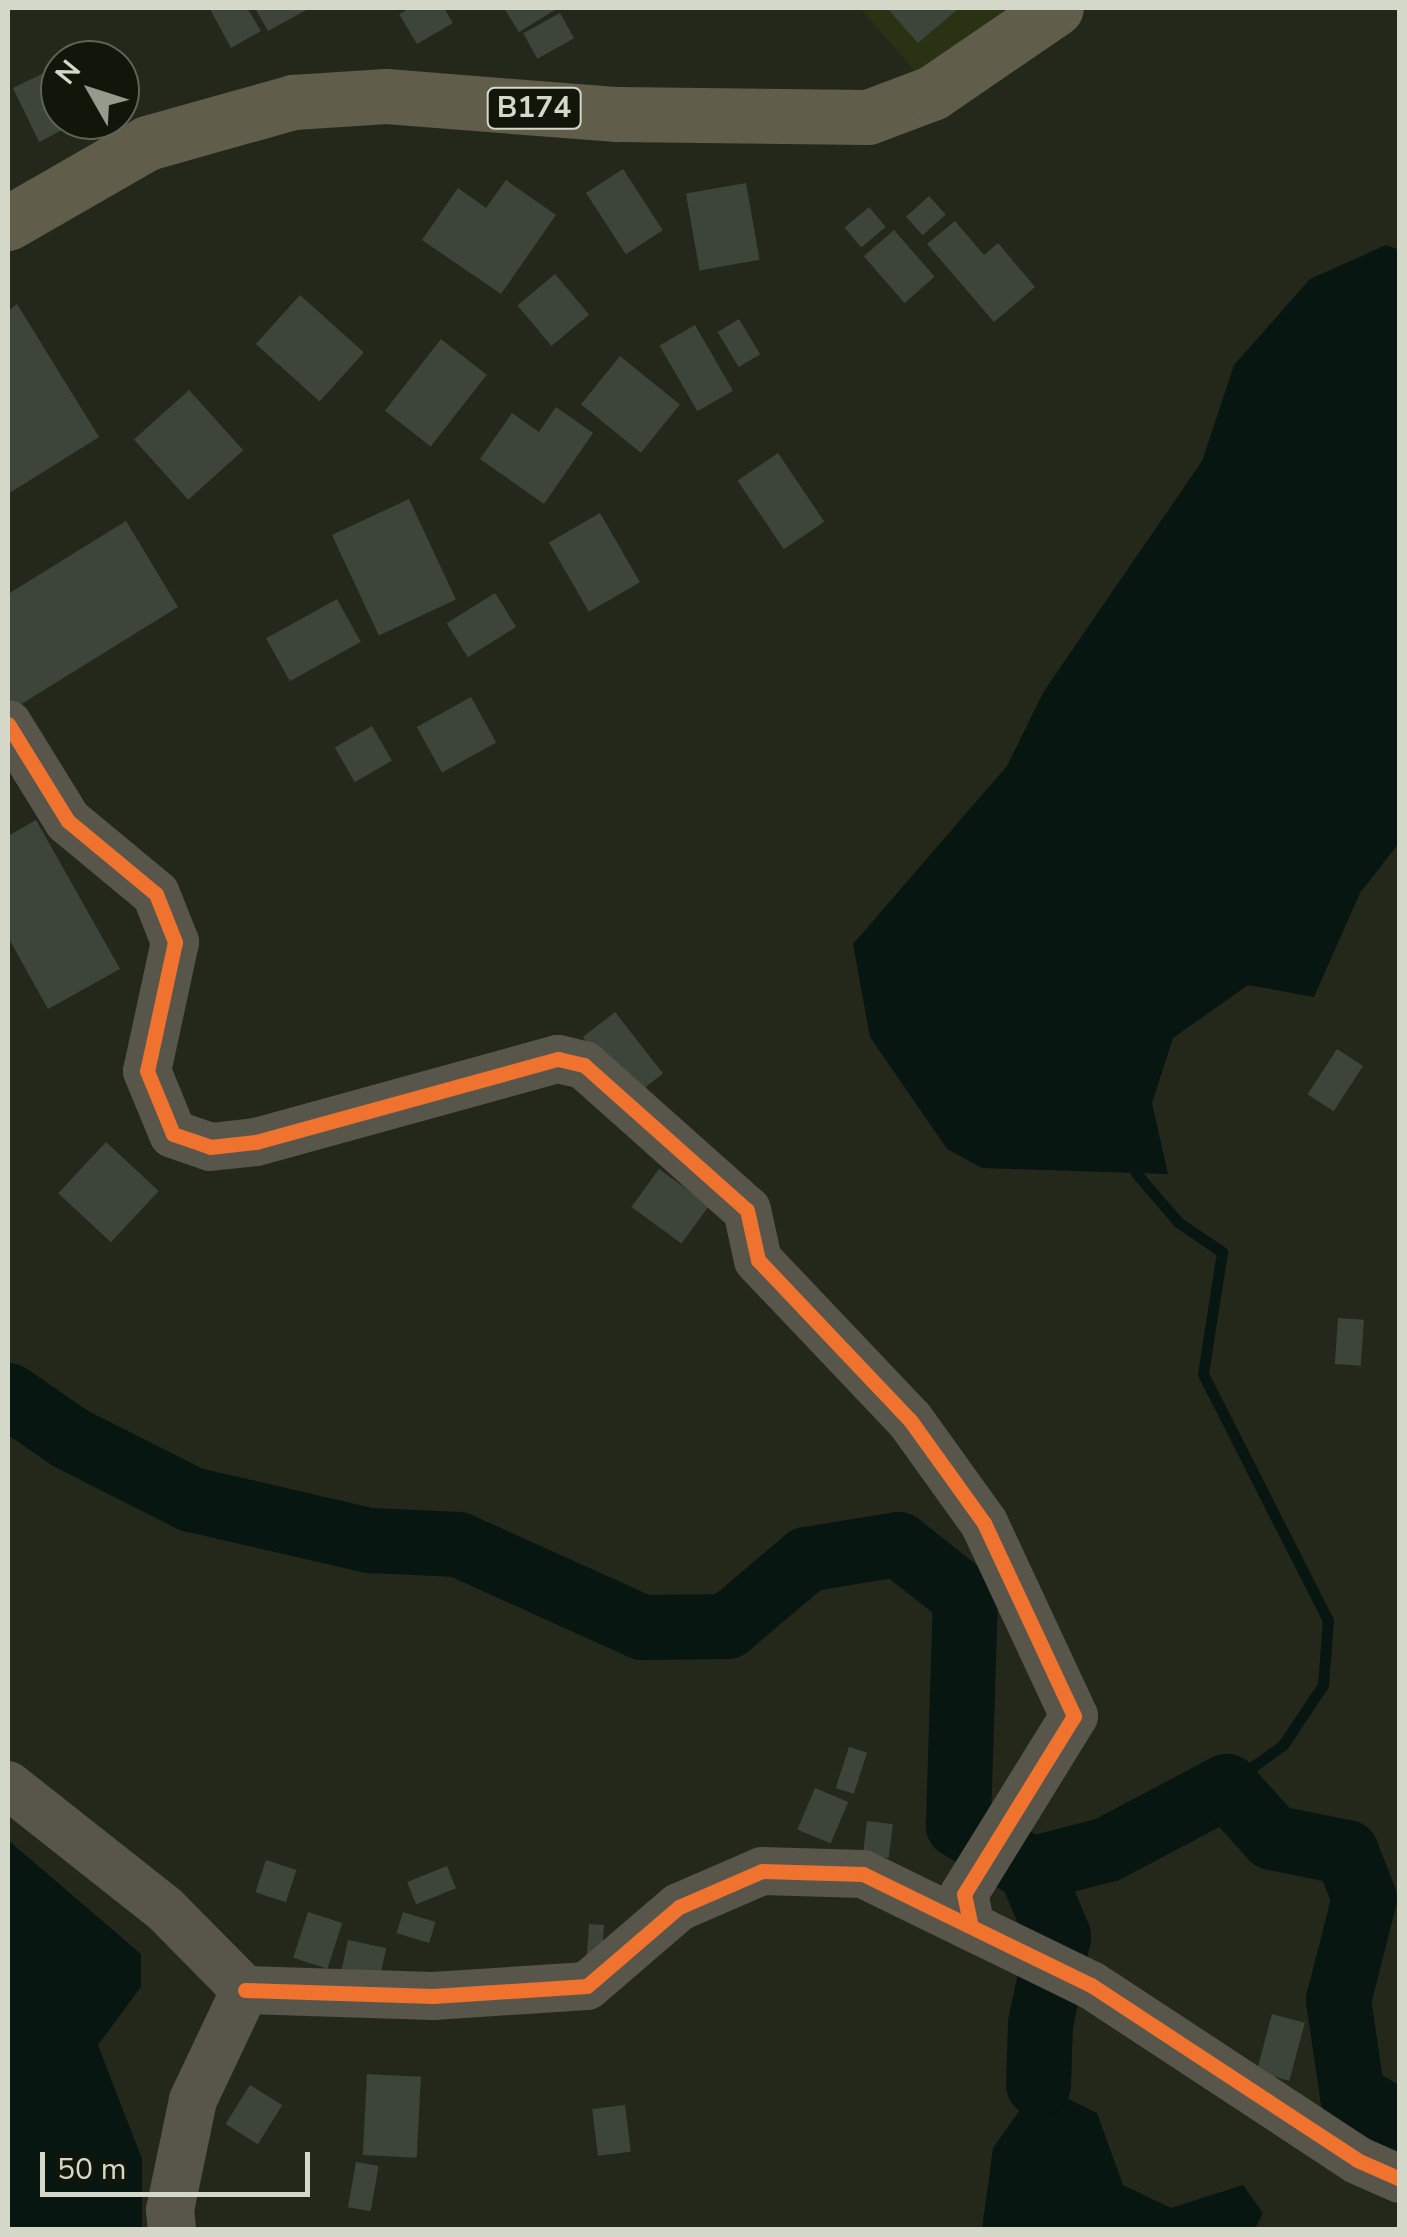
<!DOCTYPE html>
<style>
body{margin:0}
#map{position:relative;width:1407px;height:2237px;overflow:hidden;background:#24281a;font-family:"Nunito Sans",sans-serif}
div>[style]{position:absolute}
.built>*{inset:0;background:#2a3214}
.water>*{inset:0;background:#081612}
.stream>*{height:11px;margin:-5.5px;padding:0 5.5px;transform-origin:5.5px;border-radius:5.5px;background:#081612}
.river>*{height:65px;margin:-32.5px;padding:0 32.5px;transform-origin:32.5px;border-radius:32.5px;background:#081612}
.building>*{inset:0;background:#3d4439;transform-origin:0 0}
.minor>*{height:48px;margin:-24px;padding:0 24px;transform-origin:24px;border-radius:24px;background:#58564a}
.major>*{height:55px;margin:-27.5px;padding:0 27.5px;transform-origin:27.5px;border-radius:27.5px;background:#605d4b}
.cycleway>*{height:15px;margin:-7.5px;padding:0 7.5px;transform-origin:7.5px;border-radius:7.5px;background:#ef722f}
span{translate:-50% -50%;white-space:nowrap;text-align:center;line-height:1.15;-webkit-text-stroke:10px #12150a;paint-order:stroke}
.shield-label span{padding:2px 8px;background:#12150a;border:2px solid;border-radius:8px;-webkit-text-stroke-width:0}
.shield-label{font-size:30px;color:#d3d8c8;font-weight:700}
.frame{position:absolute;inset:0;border:10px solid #d3d8c8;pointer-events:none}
.north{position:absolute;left:40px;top:40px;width:100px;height:100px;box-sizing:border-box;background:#12150a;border:2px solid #5f6356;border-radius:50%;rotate:309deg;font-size:28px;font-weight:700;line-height:40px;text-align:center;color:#d3d8c8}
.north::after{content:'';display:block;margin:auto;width:35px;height:45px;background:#969a8b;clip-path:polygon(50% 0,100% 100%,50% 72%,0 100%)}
.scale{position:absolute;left:40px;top:2152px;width:270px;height:45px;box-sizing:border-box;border:5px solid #d3d8c8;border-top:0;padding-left:12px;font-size:30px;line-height:35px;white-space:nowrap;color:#d3d8c8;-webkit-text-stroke:8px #12150a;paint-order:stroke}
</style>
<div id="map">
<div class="built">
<div style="clip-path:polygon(860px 8px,1014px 8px,921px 78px)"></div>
</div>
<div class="water">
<div style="clip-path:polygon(1386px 245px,1400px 250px,1399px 843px,1360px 893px,1314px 997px,1248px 985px,1173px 1038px,1152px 1103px,1168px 1174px,982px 1168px,947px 1149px,870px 1037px,853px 944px,1007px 766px,1044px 691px,1202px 461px,1234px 365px,1310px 279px)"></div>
<div style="clip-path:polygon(8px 1840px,141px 1954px,141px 1987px,98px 2045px,142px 2159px,142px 2229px,8px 2229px)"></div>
<div style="clip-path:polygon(1038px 2084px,1097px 2113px,1123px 2185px,1171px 2208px,1243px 2185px,1263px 2213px,1255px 2229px,982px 2229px,993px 2148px)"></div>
</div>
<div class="stream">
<div style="left:1136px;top:1173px;width:65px;rotate:49.4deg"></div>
<div style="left:1178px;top:1222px;width:53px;rotate:34.3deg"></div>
<div style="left:1222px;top:1252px;width:123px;rotate:98.9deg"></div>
<div style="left:1203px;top:1374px;width:276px;rotate:63.1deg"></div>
<div style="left:1328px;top:1620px;width:65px;rotate:94.4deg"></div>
<div style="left:1323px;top:1685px;width:72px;rotate:123.7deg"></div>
<div style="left:1283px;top:1745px;width:70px;rotate:144.3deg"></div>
</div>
<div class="river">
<div style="left:8px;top:1395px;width:75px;rotate:34.7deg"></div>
<div style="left:70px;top:1438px;width:136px;rotate:26.8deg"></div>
<div style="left:191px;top:1499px;width:183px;rotate:13deg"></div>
<div style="left:369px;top:1540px;width:89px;rotate:2.6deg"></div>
<div style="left:458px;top:1544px;width:202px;rotate:24.3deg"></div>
<div style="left:642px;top:1627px;width:85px;rotate:-0.7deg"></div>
<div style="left:727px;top:1626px;width:104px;rotate:-40.3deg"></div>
<div style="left:806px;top:1559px;width:93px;rotate:-9.3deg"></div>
<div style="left:898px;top:1544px;width:85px;rotate:38.3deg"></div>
<div style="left:965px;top:1597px;width:228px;rotate:91.8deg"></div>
<div style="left:958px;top:1825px;width:84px;rotate:31.4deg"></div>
<div style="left:1030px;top:1869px;width:80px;rotate:-14.6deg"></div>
<div style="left:1107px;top:1849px;width:135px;rotate:-27.9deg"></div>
<div style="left:1226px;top:1786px;width:69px;rotate:48deg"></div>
<div style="left:1272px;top:1837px;width:76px;rotate:11.5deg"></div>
<div style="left:1346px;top:1852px;width:49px;rotate:68.6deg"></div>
<div style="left:1364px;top:1898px;width:105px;rotate:104.3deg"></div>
<div style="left:1338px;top:2000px;width:96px;rotate:81.6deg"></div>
<div style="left:1352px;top:2095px;width:56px;rotate:30.3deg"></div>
<div style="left:1030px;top:1869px;width:73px;rotate:67.3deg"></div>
<div style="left:1058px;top:1936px;width:90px;rotate:101.6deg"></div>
<div style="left:1040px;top:2024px;width:60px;rotate:91.9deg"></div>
</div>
<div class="building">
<div style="clip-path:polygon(247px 8px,261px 31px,231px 48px,210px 9px)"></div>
<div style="clip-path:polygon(255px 8px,310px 8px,268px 31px)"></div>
<div style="clip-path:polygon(410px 8px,444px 8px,453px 23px,417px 44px,399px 14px)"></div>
<div style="clip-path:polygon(504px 8px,558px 8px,519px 32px)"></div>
<div style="clip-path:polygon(887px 8px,959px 8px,918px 43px)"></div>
<div style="left:560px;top:13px;width:29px;height:42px;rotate:61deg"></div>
<div style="clip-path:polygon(48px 71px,60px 95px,60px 120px,74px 124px,39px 142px,13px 88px)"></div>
<div style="left:623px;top:169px;width:73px;height:44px;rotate:57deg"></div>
<div style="clip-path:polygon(506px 180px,556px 215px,501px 294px,422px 240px,458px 188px,486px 208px)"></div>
<div style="left:746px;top:183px;width:78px;height:61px;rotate:80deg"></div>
<div style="left:929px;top:196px;width:25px;height:31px;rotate:48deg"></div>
<div style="left:869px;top:207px;width:26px;height:32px;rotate:50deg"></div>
<div style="clip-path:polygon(955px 221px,984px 255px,998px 243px,1035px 287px,994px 322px,927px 244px)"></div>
<div style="left:894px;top:230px;width:62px;height:40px;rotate:49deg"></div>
<div style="left:555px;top:274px;width:53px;height:49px;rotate:50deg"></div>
<div style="left:300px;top:295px;width:86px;height:66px;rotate:42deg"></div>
<div style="clip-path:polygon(17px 304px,99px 437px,8px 494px,8px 311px)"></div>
<div style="left:739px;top:319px;width:41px;height:25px;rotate:59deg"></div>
<div style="left:695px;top:325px;width:76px;height:41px;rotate:60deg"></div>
<div style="left:441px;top:339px;width:58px;height:91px;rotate:38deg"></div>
<div style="left:620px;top:356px;width:77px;height:62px;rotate:39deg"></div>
<div style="left:189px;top:390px;width:81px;height:74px;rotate:48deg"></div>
<div style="clip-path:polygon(556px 407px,593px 433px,544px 504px,480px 459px,512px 413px,539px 432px)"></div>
<div style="left:778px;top:453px;width:83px;height:49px;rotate:56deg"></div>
<div style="left:409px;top:499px;width:111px;height:85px;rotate:65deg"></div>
<div style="left:600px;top:513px;width:80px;height:59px;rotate:60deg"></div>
<div style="clip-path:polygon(126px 521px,178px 607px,15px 708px,8px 695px,8px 594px)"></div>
<div style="left:495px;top:593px;width:40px;height:57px;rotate:58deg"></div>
<div style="left:337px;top:599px;width:49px;height:81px;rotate:61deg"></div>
<div style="left:471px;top:697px;width:52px;height:62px;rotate:61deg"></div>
<div style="left:372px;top:726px;width:40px;height:43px;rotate:60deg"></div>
<div style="clip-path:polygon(36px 820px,120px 969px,48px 1009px,8px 937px,8px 836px)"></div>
<div style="left:615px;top:1012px;width:78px;height:41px;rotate:52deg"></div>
<div style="left:1337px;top:1049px;width:31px;height:54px;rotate:33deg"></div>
<div style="left:106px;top:1142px;width:72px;height:70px;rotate:43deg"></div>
<div style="left:659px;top:1169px;width:62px;height:47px;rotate:36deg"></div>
<div style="left:1338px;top:1318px;width:26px;height:46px;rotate:4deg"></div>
<div style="left:849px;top:1747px;width:19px;height:43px;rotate:18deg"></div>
<div style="left:815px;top:1788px;width:36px;height:45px;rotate:23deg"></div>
<div style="left:867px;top:1821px;width:26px;height:34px;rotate:7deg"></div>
<div style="left:266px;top:1860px;width:32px;height:34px;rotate:18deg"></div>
<div style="left:447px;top:1866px;width:24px;height:43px;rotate:68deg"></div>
<div style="left:308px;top:1912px;width:36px;height:48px;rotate:18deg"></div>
<div style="left:403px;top:1912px;width:34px;height:22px;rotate:17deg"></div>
<div style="left:589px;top:1924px;width:15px;height:32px;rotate:4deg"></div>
<div style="left:348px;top:1940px;width:39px;height:34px;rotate:12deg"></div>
<div style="left:1272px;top:2014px;width:34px;height:60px;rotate:15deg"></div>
<div style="left:367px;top:2074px;width:54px;height:81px;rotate:3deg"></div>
<div style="left:250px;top:2085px;width:38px;height:46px;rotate:32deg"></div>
<div style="left:625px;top:2105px;width:47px;height:33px;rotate:83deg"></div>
<div style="left:356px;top:2162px;width:23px;height:46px;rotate:10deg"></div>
</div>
<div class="minor">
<div style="left:8px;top:724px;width:114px;rotate:58.3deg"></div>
<div style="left:68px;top:821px;width:114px;rotate:39.7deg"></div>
<div style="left:156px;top:894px;width:52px;rotate:68.4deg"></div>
<div style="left:175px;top:942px;width:132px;rotate:102.2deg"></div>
<div style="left:147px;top:1071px;width:68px;rotate:67.6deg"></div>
<div style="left:173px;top:1134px;width:39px;rotate:19deg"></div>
<div style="left:210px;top:1147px;width:46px;rotate:-6.2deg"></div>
<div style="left:256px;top:1142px;width:313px;rotate:-15.4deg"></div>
<div style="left:558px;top:1059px;width:27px;rotate:13deg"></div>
<div style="left:584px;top:1065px;width:218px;rotate:41.7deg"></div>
<div style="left:747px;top:1210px;width:51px;rotate:77.6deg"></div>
<div style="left:758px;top:1260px;width:221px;rotate:46.5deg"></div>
<div style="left:910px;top:1420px;width:127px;rotate:54.3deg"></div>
<div style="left:984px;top:1523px;width:213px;rotate:65deg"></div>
<div style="left:1074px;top:1716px;width:209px;rotate:121.7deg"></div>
<div style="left:964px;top:1894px;width:30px;rotate:78deg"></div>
<div style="left:8px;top:1785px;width:199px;rotate:38.3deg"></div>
<div style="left:164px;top:1908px;width:115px;rotate:45.4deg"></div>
<div style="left:245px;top:1990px;width:122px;rotate:115.3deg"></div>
<div style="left:193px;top:2100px;width:112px;rotate:101.8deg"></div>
<div style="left:170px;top:2210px;width:20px;rotate:84deg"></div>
<div style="left:245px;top:1990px;width:188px;rotate:1.8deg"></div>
<div style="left:433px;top:1996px;width:154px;rotate:-3.7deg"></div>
<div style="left:587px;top:1986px;width:121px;rotate:-40.7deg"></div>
<div style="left:679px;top:1907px;width:90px;rotate:-23.4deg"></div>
<div style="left:762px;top:1871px;width:101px;rotate:1.7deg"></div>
<div style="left:863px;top:1874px;width:254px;rotate:26deg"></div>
<div style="left:1091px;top:1985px;width:318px;rotate:33.3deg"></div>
<div style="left:1357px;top:2160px;width:47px;rotate:23.8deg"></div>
</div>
<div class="major">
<div style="left:8px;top:223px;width:160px;rotate:-29.9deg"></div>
<div style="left:147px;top:143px;width:152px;rotate:-15.7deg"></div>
<div style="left:293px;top:102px;width:93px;rotate:-3.7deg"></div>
<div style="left:386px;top:96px;width:232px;rotate:4.5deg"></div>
<div style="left:617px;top:114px;width:251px;rotate:0.7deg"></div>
<div style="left:868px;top:117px;width:68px;rotate:-20.6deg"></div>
<div style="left:932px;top:93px;width:150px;rotate:-34.4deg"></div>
</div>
<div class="cycleway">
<div style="left:8px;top:724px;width:114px;rotate:58.3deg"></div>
<div style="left:68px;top:821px;width:114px;rotate:39.7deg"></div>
<div style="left:156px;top:894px;width:52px;rotate:68.4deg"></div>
<div style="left:175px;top:942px;width:132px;rotate:102.2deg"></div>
<div style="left:147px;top:1071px;width:68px;rotate:67.6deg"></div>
<div style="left:173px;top:1134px;width:39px;rotate:19deg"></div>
<div style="left:210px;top:1147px;width:46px;rotate:-6.2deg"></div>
<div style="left:256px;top:1142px;width:313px;rotate:-15.4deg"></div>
<div style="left:558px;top:1059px;width:27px;rotate:13deg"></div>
<div style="left:584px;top:1065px;width:218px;rotate:41.7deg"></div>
<div style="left:747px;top:1210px;width:51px;rotate:77.6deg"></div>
<div style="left:758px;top:1260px;width:221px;rotate:46.5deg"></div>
<div style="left:910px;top:1420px;width:127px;rotate:54.3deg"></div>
<div style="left:984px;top:1523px;width:213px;rotate:65deg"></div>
<div style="left:1074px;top:1716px;width:209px;rotate:121.7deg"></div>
<div style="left:964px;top:1894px;width:30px;rotate:78deg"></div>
<div style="left:245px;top:1990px;width:188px;rotate:1.8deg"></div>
<div style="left:433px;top:1996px;width:154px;rotate:-3.7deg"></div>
<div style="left:587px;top:1986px;width:121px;rotate:-40.7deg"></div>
<div style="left:679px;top:1907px;width:90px;rotate:-23.4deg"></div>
<div style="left:762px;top:1871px;width:101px;rotate:1.7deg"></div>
<div style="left:863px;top:1874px;width:254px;rotate:26deg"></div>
<div style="left:1091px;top:1985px;width:318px;rotate:33.3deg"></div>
<div style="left:1357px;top:2160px;width:47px;rotate:23.8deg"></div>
</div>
<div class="shield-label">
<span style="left:534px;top:108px">B174</span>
</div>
<div class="frame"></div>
<div class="north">N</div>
<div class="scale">50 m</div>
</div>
